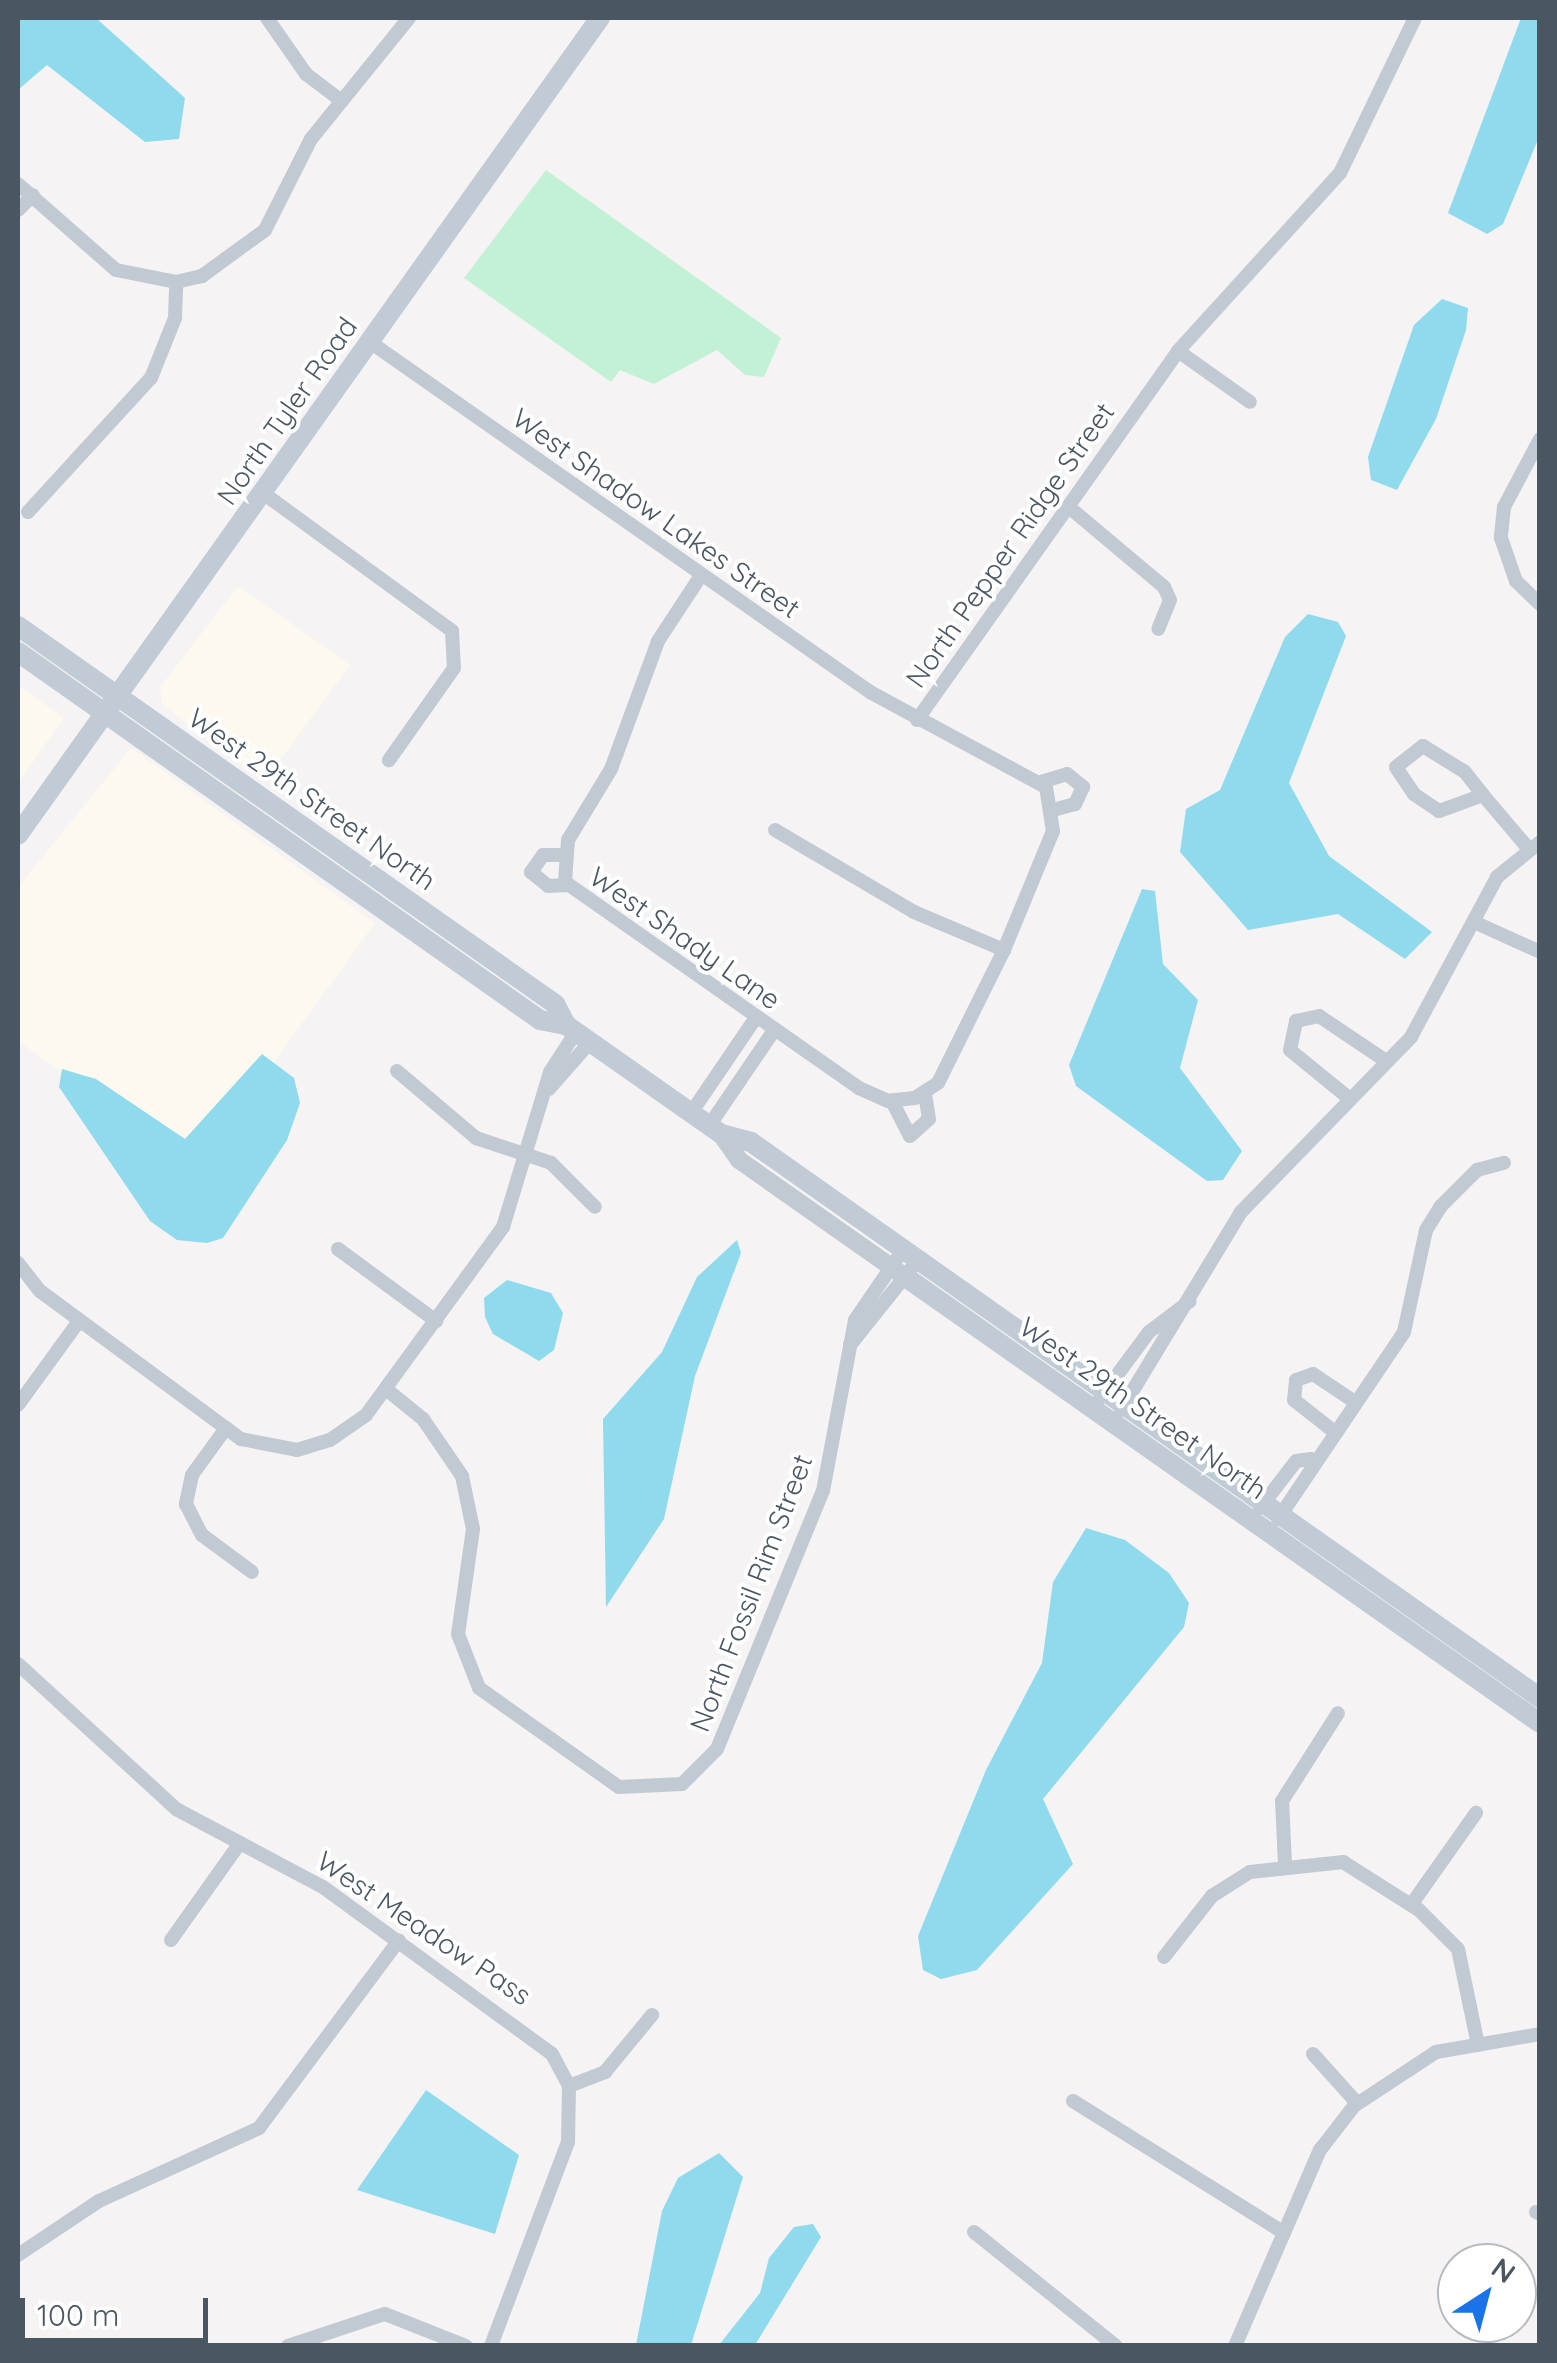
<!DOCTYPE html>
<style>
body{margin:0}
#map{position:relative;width:1557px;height:2363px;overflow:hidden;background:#f5f3f3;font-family:Quicksand,sans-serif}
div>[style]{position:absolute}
.commercial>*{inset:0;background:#fdf9ef}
.green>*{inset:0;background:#c3f1d5}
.water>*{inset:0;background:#90daee}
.minor>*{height:14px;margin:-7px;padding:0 7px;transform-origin:7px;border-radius:7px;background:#c1cad2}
.tertiary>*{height:18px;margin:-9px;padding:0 9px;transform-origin:9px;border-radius:9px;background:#c1cad2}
.secondary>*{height:20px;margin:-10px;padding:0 10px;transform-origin:10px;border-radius:10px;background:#c1cbd6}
span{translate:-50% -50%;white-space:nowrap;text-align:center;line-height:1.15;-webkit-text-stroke:8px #fff;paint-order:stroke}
.street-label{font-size:28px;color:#4a5661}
.frame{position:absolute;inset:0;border:20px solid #4a5661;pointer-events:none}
.north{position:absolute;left:1437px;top:2243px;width:100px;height:100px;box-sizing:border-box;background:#fff;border:2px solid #b7bbc0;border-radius:50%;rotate:36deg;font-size:28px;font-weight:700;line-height:40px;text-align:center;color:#4a5661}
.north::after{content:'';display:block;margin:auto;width:35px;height:45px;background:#1a73e8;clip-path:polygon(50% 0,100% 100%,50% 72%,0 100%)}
.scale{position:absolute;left:20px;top:2298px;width:188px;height:45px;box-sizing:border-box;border:5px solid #4a5661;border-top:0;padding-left:12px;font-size:30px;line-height:35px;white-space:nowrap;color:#4a5661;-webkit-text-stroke:8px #fff;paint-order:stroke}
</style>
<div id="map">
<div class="commercial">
<div style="clip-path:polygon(238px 586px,350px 665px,264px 782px,162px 704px,160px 687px)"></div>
<div style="clip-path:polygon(18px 685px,64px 718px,18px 783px)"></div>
<div style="clip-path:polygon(131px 748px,375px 923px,197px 1168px,18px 1041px,18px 887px)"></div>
</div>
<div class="green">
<div style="clip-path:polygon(546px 170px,781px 338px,764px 377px,745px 375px,717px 350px,654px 384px,620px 370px,611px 382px,464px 278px)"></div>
</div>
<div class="water">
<div style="clip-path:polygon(18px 18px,96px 18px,185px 98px,179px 139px,145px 142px,47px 65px,18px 90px)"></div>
<div style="clip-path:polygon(1521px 18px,1539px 18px,1539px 137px,1503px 224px,1487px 234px,1448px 213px)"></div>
<div style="clip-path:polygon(1442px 299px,1468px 308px,1466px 330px,1436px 419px,1397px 490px,1371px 480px,1368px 457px,1414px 325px)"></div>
<div style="clip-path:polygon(1308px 614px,1338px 622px,1346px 636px,1289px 783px,1329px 856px,1432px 932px,1405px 959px,1338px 914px,1248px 930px,1180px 852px,1186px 809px,1220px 790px,1285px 637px)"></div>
<div style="clip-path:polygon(1142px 889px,1155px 891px,1163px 964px,1198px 1000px,1180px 1068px,1242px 1151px,1223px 1180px,1207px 1181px,1076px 1086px,1069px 1065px)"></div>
<div style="clip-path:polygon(262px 1054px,294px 1078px,300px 1103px,287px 1140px,223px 1238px,207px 1243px,177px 1240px,150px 1221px,59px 1087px,62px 1069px,96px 1079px,185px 1139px)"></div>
<div style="clip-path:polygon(737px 1240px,741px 1253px,695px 1376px,664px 1519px,606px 1607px,603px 1419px,662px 1352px,697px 1277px)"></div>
<div style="clip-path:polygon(507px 1280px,551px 1293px,563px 1313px,554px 1350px,539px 1361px,493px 1334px,485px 1317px,484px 1298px)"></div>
<div style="clip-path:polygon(1086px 1528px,1125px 1540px,1169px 1573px,1189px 1603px,1184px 1627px,1043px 1799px,1073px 1864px,977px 1970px,941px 1979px,923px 1970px,918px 1936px,986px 1770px,1042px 1663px,1053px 1582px)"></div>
<div style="clip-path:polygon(426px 2090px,519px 2155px,495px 2234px,357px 2190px)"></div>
<div style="clip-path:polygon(719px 2153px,743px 2177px,691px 2345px,636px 2345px,662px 2211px,678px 2178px)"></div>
<div style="clip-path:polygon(813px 2224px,821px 2237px,755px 2345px,719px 2345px,760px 2293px,769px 2258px,794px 2227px)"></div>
</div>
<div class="minor">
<div style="left:267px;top:18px;width:68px;rotate:55.1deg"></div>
<div style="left:306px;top:74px;width:41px;rotate:37.1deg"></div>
<div style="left:18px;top:184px;width:130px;rotate:41.3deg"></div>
<div style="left:116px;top:270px;width:61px;rotate:11.3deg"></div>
<div style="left:176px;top:282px;width:27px;rotate:-13deg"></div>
<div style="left:202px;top:276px;width:78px;rotate:-36.1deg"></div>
<div style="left:265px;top:230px;width:102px;rotate:-63.2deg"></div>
<div style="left:311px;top:139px;width:156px;rotate:-51deg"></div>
<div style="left:18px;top:210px;width:21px;rotate:-45deg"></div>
<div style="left:370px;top:342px;width:610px;rotate:34.99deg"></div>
<div style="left:870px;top:692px;width:200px;rotate:28.4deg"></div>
<div style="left:1046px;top:787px;width:45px;rotate:81deg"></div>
<div style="left:1053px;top:831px;width:129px;rotate:112.4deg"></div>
<div style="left:1004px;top:950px;width:148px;rotate:116.4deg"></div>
<div style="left:938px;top:1083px;width:27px;rotate:147deg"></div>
<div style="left:915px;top:1098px;width:27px;rotate:174deg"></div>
<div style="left:888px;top:1101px;width:32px;rotate:-156deg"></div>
<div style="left:859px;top:1088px;width:359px;rotate:-145deg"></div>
<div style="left:565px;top:882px;width:42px;rotate:-85.9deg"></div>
<div style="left:568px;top:840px;width:83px;rotate:-58.8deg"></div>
<div style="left:611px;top:769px;width:136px;rotate:-69.8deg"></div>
<div style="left:658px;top:641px;width:77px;rotate:-56.7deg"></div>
<div style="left:1178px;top:351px;width:88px;rotate:35.3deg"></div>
<div style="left:1540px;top:439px;width:77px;rotate:117.9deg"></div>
<div style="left:1504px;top:507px;width:31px;rotate:96deg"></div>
<div style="left:1501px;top:538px;width:46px;rotate:70.8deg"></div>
<div style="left:1516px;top:581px;width:33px;rotate:44deg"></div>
<div style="left:263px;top:493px;width:234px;rotate:36.1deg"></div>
<div style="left:452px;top:631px;width:37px;rotate:87deg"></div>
<div style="left:454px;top:668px;width:113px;rotate:125.2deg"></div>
<div style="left:1070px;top:508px;width:123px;rotate:40deg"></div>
<div style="left:1164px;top:587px;width:14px;rotate:65deg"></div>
<div style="left:1170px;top:600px;width:31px;rotate:112deg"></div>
<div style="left:28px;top:512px;width:182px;rotate:-47.5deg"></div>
<div style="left:151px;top:378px;width:65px;rotate:-68.2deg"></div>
<div style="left:175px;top:318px;width:36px;rotate:-88deg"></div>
<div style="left:917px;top:720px;width:452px;rotate:-54.7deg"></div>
<div style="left:1178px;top:351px;width:241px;rotate:-47.7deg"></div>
<div style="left:1340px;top:173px;width:172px;rotate:-64.2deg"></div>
<div style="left:1423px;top:746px;width:49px;rotate:31.8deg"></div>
<div style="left:1465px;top:772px;width:29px;rotate:52deg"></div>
<div style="left:1483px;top:795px;width:47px;rotate:160deg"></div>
<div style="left:1439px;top:811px;width:30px;rotate:-146deg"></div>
<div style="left:1414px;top:794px;width:32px;rotate:-124deg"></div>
<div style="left:1396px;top:767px;width:34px;rotate:-38deg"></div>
<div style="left:1041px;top:782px;width:27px;rotate:-17deg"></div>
<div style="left:1067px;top:774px;width:21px;rotate:39deg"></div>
<div style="left:1083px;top:787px;width:19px;rotate:115deg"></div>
<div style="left:1075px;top:804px;width:20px;rotate:165deg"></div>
<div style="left:1483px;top:795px;width:70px;rotate:49.7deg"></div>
<div style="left:775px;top:830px;width:161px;rotate:30.5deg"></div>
<div style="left:914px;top:912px;width:98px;rotate:22.9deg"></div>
<div style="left:564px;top:855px;width:21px;rotate:180deg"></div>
<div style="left:543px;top:855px;width:21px;rotate:125deg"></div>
<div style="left:531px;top:872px;width:22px;rotate:39deg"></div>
<div style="left:548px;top:886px;width:19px;rotate:-3deg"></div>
<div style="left:1474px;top:922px;width:72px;rotate:24.4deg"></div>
<div style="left:397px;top:1071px;width:104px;rotate:40.3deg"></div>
<div style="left:476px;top:1138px;width:79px;rotate:18.4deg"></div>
<div style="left:551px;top:1163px;width:62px;rotate:45deg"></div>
<div style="left:549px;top:1089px;width:62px;rotate:-48.9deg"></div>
<div style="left:1350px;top:1099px;width:77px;rotate:-140.8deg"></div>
<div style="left:1290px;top:1050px;width:30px;rotate:-78deg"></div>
<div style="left:1296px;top:1021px;width:24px;rotate:-12deg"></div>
<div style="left:1319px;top:1016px;width:81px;rotate:33.9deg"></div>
<div style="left:892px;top:1101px;width:39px;rotate:63deg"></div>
<div style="left:910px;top:1136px;width:25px;rotate:-42deg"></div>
<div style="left:929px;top:1119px;width:26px;rotate:-99deg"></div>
<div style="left:691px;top:1113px;width:114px;rotate:-55.8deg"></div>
<div style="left:709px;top:1126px;width:114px;rotate:-55.8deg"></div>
<div style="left:338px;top:1249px;width:122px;rotate:36.3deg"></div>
<div style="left:18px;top:1263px;width:36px;rotate:52deg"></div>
<div style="left:40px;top:1291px;width:250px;rotate:36.4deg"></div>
<div style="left:241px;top:1439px;width:57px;rotate:11.1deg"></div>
<div style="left:297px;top:1450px;width:34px;rotate:-17deg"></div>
<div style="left:330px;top:1440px;width:44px;rotate:-34.8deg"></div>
<div style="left:366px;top:1415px;width:233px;rotate:-53.9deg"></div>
<div style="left:503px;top:1227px;width:162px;rotate:-73.1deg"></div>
<div style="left:550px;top:1072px;width:48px;rotate:-57deg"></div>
<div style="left:850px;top:1345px;width:109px;rotate:-51.3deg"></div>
<div style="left:386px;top:1389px;width:48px;rotate:39deg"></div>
<div style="left:423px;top:1419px;width:69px;rotate:55.6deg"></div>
<div style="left:462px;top:1476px;width:54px;rotate:78.3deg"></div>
<div style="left:473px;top:1529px;width:106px;rotate:98.1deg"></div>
<div style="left:458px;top:1634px;width:58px;rotate:68.7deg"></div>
<div style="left:479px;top:1688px;width:171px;rotate:35.3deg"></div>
<div style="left:619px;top:1787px;width:63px;rotate:-2.7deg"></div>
<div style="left:682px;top:1784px;width:49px;rotate:-45deg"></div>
<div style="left:717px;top:1749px;width:279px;rotate:-67.7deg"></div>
<div style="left:823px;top:1491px;width:174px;rotate:-79.4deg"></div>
<div style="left:855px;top:1320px;width:85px;rotate:-55.6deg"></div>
<div style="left:1100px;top:1398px;width:82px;rotate:-53.4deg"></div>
<div style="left:1149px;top:1332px;width:51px;rotate:-37.1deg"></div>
<div style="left:18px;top:1405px;width:104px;rotate:-54deg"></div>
<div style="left:1121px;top:1410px;width:232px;rotate:-58.8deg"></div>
<div style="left:1241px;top:1212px;width:244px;rotate:-45.8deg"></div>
<div style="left:1411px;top:1037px;width:182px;rotate:-61.7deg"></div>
<div style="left:1497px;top:877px;width:55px;rotate:-39.1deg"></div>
<div style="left:226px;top:1428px;width:58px;rotate:125.9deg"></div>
<div style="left:192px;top:1475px;width:30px;rotate:102deg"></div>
<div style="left:186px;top:1504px;width:35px;rotate:63deg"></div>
<div style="left:202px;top:1535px;width:62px;rotate:36.5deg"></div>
<div style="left:1332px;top:1430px;width:48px;rotate:-141.7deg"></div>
<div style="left:1294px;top:1400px;width:20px;rotate:-84deg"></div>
<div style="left:1296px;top:1380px;width:18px;rotate:-19deg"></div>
<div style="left:1313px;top:1374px;width:50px;rotate:33.7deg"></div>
<div style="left:1260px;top:1508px;width:59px;rotate:-52.5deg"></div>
<div style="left:1296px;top:1461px;width:15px;rotate:-8deg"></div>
<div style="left:1278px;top:1519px;width:225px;rotate:-56deg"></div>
<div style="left:1404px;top:1332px;width:104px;rotate:-77.8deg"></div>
<div style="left:1426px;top:1230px;width:28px;rotate:-58deg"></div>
<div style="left:1441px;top:1206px;width:51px;rotate:-45deg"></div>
<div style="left:1477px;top:1170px;width:28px;rotate:-15deg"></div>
<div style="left:18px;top:1664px;width:214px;rotate:42.5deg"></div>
<div style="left:176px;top:1809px;width:166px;rotate:28deg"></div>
<div style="left:323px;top:1887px;width:283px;rotate:36.1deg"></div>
<div style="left:552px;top:2054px;width:36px;rotate:62deg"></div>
<div style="left:569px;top:2086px;width:56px;rotate:91deg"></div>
<div style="left:568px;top:2142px;width:218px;rotate:110.7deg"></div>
<div style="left:1285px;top:1864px;width:63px;rotate:-92.7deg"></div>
<div style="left:1282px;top:1801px;width:104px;rotate:-57.5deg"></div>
<div style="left:1411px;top:1905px;width:113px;rotate:-54.8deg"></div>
<div style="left:171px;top:1940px;width:119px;rotate:-54.6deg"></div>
<div style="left:1164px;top:1957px;width:78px;rotate:-51.8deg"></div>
<div style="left:1212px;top:1896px;width:45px;rotate:-32.3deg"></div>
<div style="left:1250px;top:1872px;width:94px;rotate:-6.1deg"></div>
<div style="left:1343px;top:1862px;width:90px;rotate:32.3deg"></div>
<div style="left:1419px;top:1910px;width:55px;rotate:45deg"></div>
<div style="left:1458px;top:1949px;width:98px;rotate:78.2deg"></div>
<div style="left:1313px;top:2054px;width:66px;rotate:48.1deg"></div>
<div style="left:569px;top:2086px;width:39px;rotate:-21deg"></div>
<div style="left:605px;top:2072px;width:74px;rotate:-50.5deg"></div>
<div style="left:1073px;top:2101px;width:249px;rotate:32deg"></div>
<div style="left:1536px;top:2212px;width:4px;rotate:27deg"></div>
<div style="left:974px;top:2232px;width:182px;rotate:38.8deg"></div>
<div style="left:18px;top:2255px;width:97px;rotate:-33.7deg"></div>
<div style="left:99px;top:2201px;width:176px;rotate:-24.5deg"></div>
<div style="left:259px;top:2128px;width:234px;rotate:-53.3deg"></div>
<div style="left:288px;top:2346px;width:102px;rotate:-18.3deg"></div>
<div style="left:385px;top:2314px;width:87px;rotate:21.6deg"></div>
<div style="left:1235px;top:2346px;width:214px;rotate:-66.6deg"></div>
<div style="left:1320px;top:2150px;width:56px;rotate:-52.3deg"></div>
<div style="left:1354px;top:2106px;width:98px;rotate:-33.4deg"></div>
<div style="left:1436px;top:2052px;width:106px;rotate:-9.8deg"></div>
</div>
<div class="tertiary">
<div style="left:721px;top:1134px;width:32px;rotate:55deg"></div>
<div style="left:739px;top:1160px;width:205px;rotate:35.1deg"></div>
</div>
<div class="secondary">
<div style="left:18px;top:626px;width:657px;rotate:35.14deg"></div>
<div style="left:555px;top:1004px;width:24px;rotate:62deg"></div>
<div style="left:566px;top:1025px;width:189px;rotate:35.1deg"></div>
<div style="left:721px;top:1134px;width:31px;rotate:15deg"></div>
<div style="left:751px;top:1142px;width:965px;rotate:35.17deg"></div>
<div style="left:18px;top:652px;width:639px;rotate:35.18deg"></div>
<div style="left:540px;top:1020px;width:26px;rotate:11deg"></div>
<div style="left:18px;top:835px;width:1003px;rotate:-54.54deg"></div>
<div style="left:907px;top:1278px;width:774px;rotate:35.11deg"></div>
</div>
<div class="street-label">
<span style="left:287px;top:411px;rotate:-55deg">North Tyler Road</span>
<span style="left:656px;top:513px;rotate:35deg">West Shadow Lakes Street</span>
<span style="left:1010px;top:545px;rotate:-55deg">North Pepper Ridge Street</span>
<span style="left:312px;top:799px;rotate:35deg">West 29th Street North</span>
<span style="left:685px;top:938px;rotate:35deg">West Shady Lane</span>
<span style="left:1143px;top:1408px;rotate:35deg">West 29th Street North</span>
<span style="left:751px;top:1593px;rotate:-69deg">North Fossil Rim Street</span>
<span style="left:424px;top:1928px;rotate:34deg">West Meadow Pass</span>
</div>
<div class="frame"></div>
<div class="north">N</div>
<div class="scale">100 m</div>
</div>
